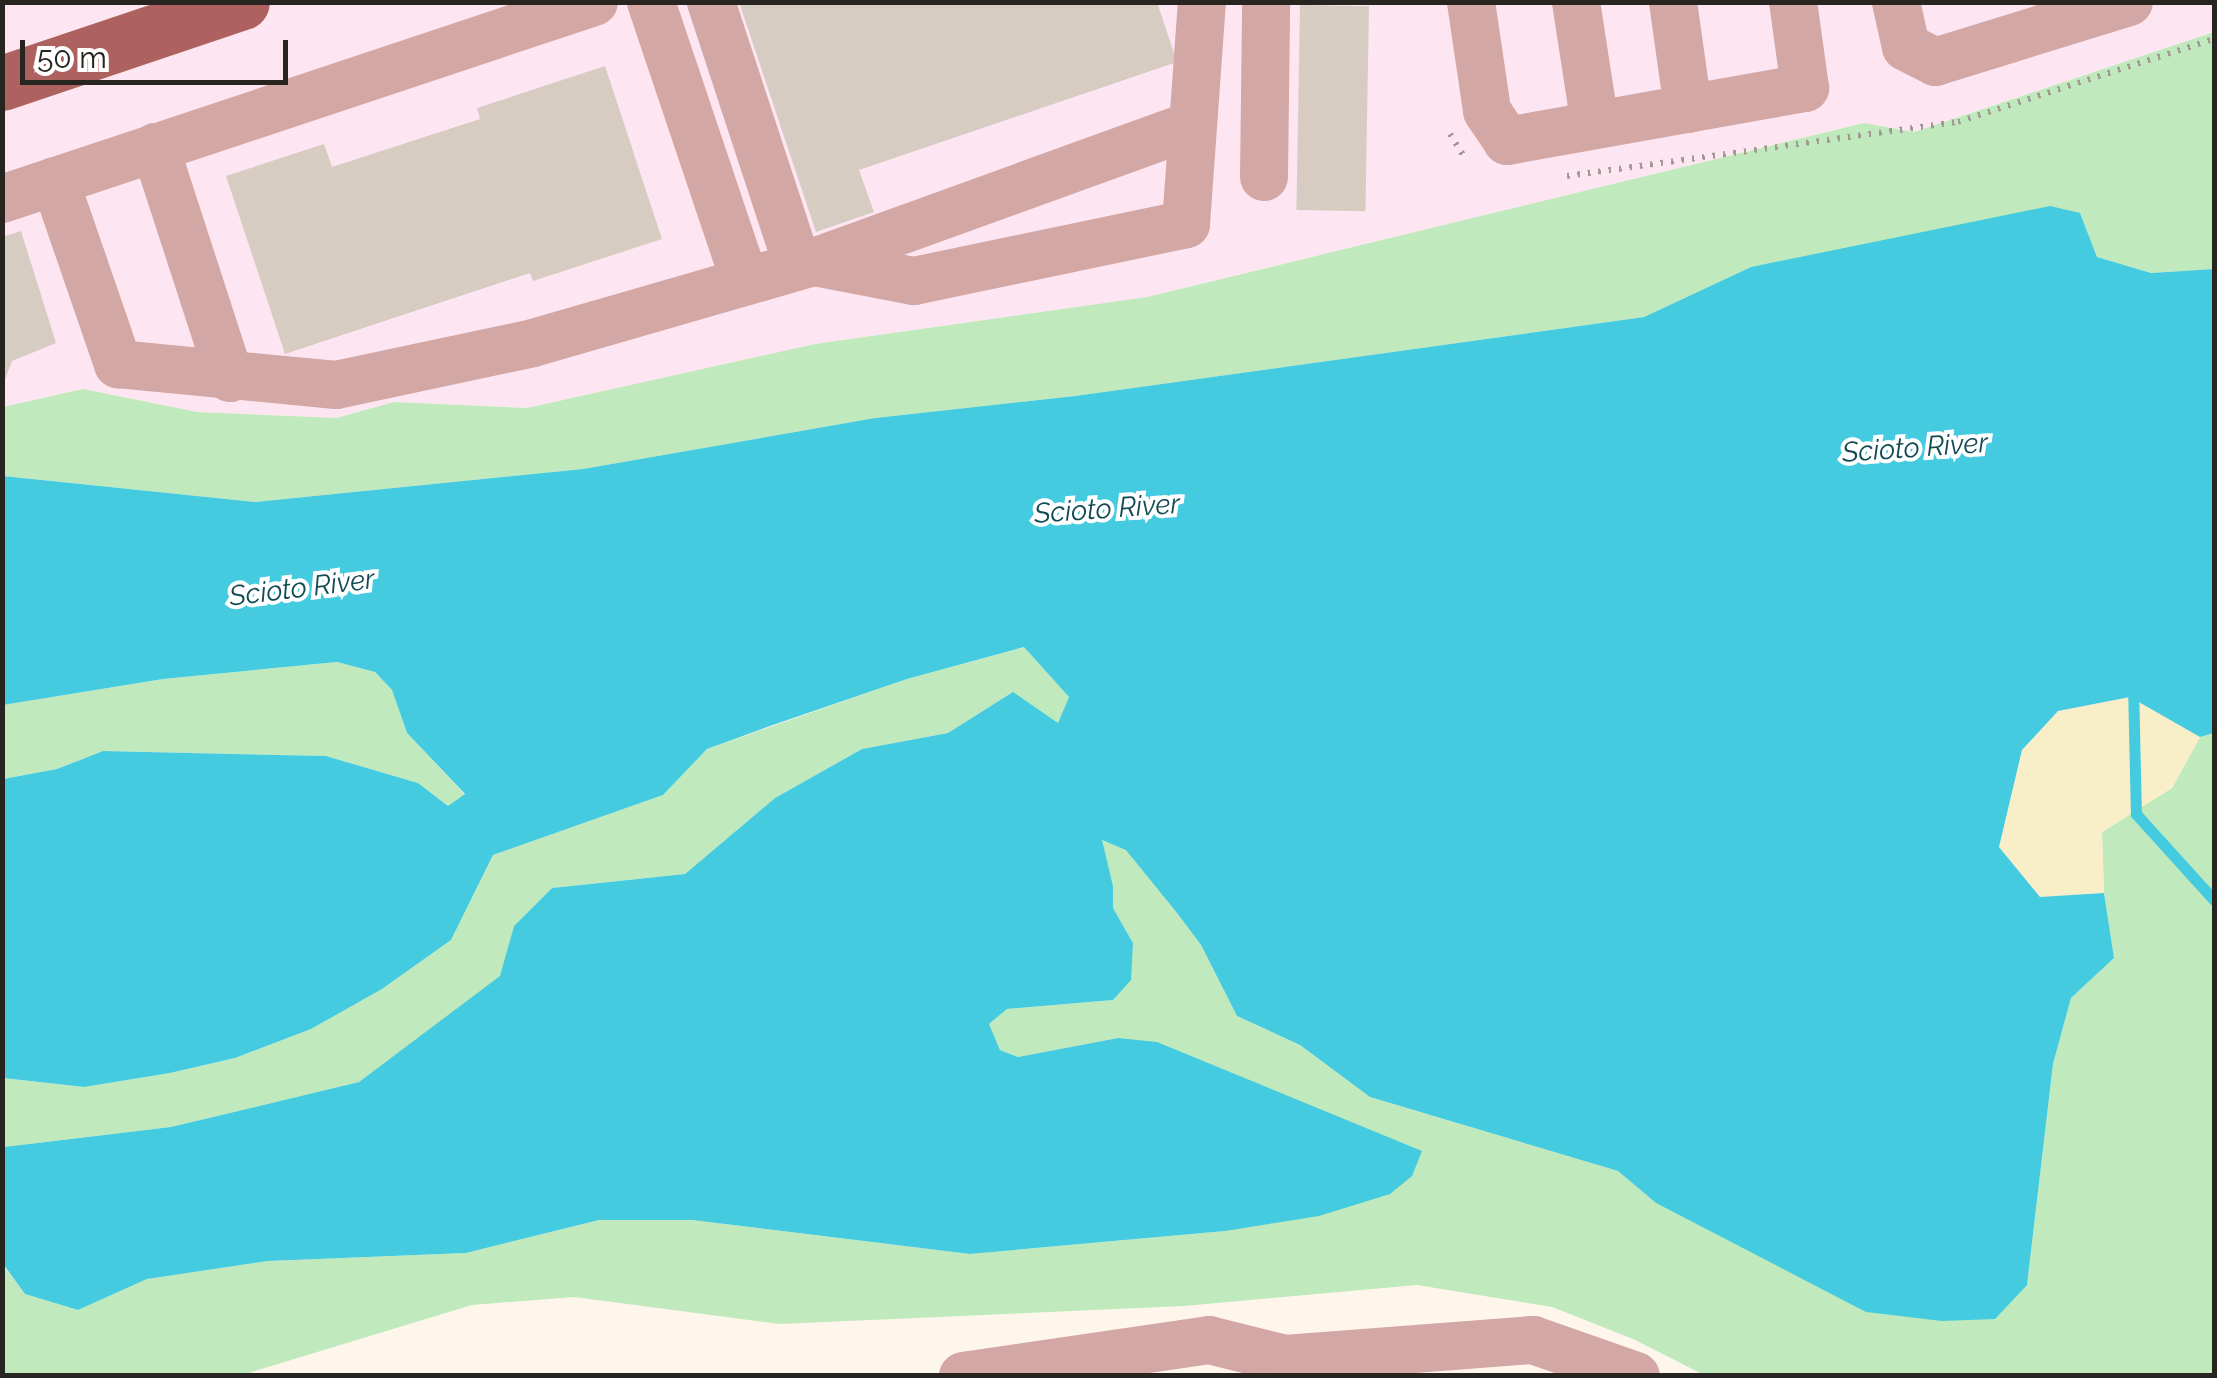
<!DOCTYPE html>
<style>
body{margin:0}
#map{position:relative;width:2217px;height:1378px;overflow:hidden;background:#fff6eb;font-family:Raleway,sans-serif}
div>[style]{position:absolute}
.commercial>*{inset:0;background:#fde6f2}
.green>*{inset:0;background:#c0eabd}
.sand>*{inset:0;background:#f8eec8}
.water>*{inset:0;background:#45cbe0}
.stream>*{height:11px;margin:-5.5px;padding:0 5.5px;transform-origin:5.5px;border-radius:5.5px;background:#45cbe0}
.building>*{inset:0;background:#d6ccc2;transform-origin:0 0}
.path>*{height:6px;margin-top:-3px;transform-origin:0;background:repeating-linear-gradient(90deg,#a19b93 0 2.5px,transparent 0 10.5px)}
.minor>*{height:48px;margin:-24px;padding:0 24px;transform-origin:24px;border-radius:24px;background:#d3a7a4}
.major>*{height:55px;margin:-27.5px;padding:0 27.5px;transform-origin:27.5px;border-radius:27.5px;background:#ae625f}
span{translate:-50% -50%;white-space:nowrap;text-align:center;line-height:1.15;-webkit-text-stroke:8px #fff;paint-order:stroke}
.water-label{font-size:28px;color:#124b54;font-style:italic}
.frame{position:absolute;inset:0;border:5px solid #282521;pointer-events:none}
.scale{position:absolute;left:20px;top:40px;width:268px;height:45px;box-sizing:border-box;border:5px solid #282521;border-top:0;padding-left:12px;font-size:30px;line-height:35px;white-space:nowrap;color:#282521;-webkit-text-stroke:8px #fff;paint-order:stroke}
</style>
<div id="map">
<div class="commercial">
<div style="clip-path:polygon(2214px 2px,2214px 32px,1914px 132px,1863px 123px,1147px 297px,815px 344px,527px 408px,394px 402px,336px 418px,197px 412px,83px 389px,3px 407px,2px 3px)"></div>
</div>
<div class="green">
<div style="clip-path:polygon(2214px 32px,2214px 269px,2151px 273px,2097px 257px,2080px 213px,1751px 267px,1644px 317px,1075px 396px,875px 418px,583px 469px,255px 502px,3px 476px,3px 407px,83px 389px,197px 412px,336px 418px,394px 402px,527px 408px,815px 344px,1147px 297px,1864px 123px,1914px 132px)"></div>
<div style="clip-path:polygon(1025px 647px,1069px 697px,1058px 723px,1012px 693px,948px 733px,862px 749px,775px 798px,685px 874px,552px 888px,514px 926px,501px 976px,359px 1082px,171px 1127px,4px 1147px,3px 1151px,3px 1078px,84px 1087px,170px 1073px,235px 1058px,311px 1029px,382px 989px,451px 940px,493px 855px,663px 795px,707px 749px,907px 679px)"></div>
<div style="clip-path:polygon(337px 662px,375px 672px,392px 690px,407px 733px,465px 795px,448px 806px,418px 783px,326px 756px,103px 751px,57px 769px,3px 779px,3px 705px,163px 679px)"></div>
<div style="clip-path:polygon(2214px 733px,2214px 1375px,1704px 1375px,1633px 1339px,1552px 1307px,1417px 1285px,1184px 1306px,780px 1324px,574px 1297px,472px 1305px,242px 1375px,3px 1375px,2px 1264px,25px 1294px,78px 1310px,147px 1279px,268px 1261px,466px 1253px,599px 1220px,692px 1220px,970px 1254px,1225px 1231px,1118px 1038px,1018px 1057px,1000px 1050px,989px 1024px,1007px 1009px,1113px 1000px,1133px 943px,1113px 908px,1113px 886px,1101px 840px,1126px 849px,1177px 913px,1201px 945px,1237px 1016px,1300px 1045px,1370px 1097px,1618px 1171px,1656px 1203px,2027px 1285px,2053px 1064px,2071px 998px,2114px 958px,2104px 893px,2102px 832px,2172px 788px,2200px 737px)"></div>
</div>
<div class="sand">
<div style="clip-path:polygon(2130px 697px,2200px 737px,2172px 788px,2102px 832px,2104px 893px,2040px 897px,1999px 847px,2022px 750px,2058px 711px)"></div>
</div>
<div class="water">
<div style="clip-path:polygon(2050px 206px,2080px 213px,2097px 257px,2151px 273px,2214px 269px,2214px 733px,2200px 737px,2130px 697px,2058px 711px,2022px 750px,1999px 847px,2040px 897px,2104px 893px,2114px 958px,2071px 998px,2053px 1064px,2027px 1285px,1995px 1319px,1942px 1321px,1866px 1312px,1656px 1203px,1618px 1171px,1370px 1097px,1300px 1045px,1237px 1016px,1201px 945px,1177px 913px,1126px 850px,1102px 840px,1113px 886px,1113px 908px,1133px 943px,1131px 980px,1113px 1000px,1007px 1009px,989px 1024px,1000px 1050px,1018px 1057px,1118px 1038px,1157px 1042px,1422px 1151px,1412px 1176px,1390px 1194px,1319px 1216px,1225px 1231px,970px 1254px,692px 1220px,599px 1220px,466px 1253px,268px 1261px,147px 1279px,78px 1310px,25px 1294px,3px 1264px,4px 1147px,171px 1127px,359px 1082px,500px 976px,514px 926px,552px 888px,685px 874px,775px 798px,862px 749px,948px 733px,1013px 692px,1058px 723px,1069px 697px,1024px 647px,907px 679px,770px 726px,707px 749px,663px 795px,493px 855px,451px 940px,382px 989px,311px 1029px,235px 1058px,170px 1073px,84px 1087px,3px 1078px,3px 779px,57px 769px,103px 751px,326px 756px,418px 783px,448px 806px,465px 794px,407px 733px,392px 690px,375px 672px,337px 662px,163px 679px,3px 705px,3px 476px,255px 502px,583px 469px,875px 418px,1075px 396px,1644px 317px,1751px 267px)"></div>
</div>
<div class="stream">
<div style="left:2133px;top:685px;width:129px;rotate:88.7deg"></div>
<div style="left:2136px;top:814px;width:116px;rotate:47.8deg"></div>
</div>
<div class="building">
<div style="clip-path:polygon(739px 2px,1157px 2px,1177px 62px,859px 170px,874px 212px,816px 232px)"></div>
<div style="left:1300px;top:5px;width:69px;height:205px;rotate:1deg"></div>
<div style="clip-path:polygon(605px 66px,662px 239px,533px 281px,530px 273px,285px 354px,226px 176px,324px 144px,332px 167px,480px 119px,477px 108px)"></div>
<div style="clip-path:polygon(21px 231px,56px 343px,12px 361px,3px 385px,2px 237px)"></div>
</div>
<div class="path">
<div style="left:1450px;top:134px;width:26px;rotate:58deg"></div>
<div style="left:1567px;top:176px;width:395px;rotate:-7.9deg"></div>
<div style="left:1958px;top:122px;width:269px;rotate:-18deg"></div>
</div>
<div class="minor">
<div style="left:651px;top:2px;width:295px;rotate:71.4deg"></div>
<div style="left:711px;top:2px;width:278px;rotate:71.8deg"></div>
<div style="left:1471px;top:2px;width:110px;rotate:81.6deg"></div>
<div style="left:1487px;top:111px;width:36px;rotate:56deg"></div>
<div style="left:1507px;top:141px;width:303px;rotate:-10.1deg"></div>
<div style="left:1805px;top:88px;width:87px;rotate:-97.9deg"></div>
<div style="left:1576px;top:2px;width:124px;rotate:81.2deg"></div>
<div style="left:1673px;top:2px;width:108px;rotate:82deg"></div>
<div style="left:1896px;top:2px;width:46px;rotate:77.5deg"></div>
<div style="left:1906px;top:47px;width:33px;rotate:27deg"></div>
<div style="left:1935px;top:62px;width:203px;rotate:-17.2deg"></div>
<div style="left:155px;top:147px;width:243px;rotate:72deg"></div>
<div style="left:1264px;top:177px;width:175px;rotate:-89.3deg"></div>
<div style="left:55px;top:181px;width:194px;rotate:71deg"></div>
<div style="left:118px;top:364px;width:219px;rotate:5.5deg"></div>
<div style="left:336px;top:385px;width:201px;rotate:-12deg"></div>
<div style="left:533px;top:343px;width:292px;rotate:-16.1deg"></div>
<div style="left:814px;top:262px;width:102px;rotate:10.8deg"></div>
<div style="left:914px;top:281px;width:278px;rotate:-11.8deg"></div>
<div style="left:1186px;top:224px;width:223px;rotate:-85.9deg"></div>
<div style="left:2px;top:199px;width:624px;rotate:-18.41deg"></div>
<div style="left:814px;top:262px;width:403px;rotate:-19.9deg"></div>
<div style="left:963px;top:1376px;width:249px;rotate:-8.3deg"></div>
<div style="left:1209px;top:1340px;width:78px;rotate:14deg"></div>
<div style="left:1285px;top:1359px;width:249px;rotate:-4.4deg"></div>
<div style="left:1533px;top:1340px;width:109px;rotate:19.3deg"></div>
</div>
<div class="major">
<div style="left:2px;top:83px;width:253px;rotate:-18.6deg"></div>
</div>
<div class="water-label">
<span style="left:1915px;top:448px;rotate:-4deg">Scioto River</span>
<span style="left:1107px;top:509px;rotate:-4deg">Scioto River</span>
<span style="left:302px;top:588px;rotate:-7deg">Scioto River</span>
</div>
<div class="frame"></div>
<div class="scale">50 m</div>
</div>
